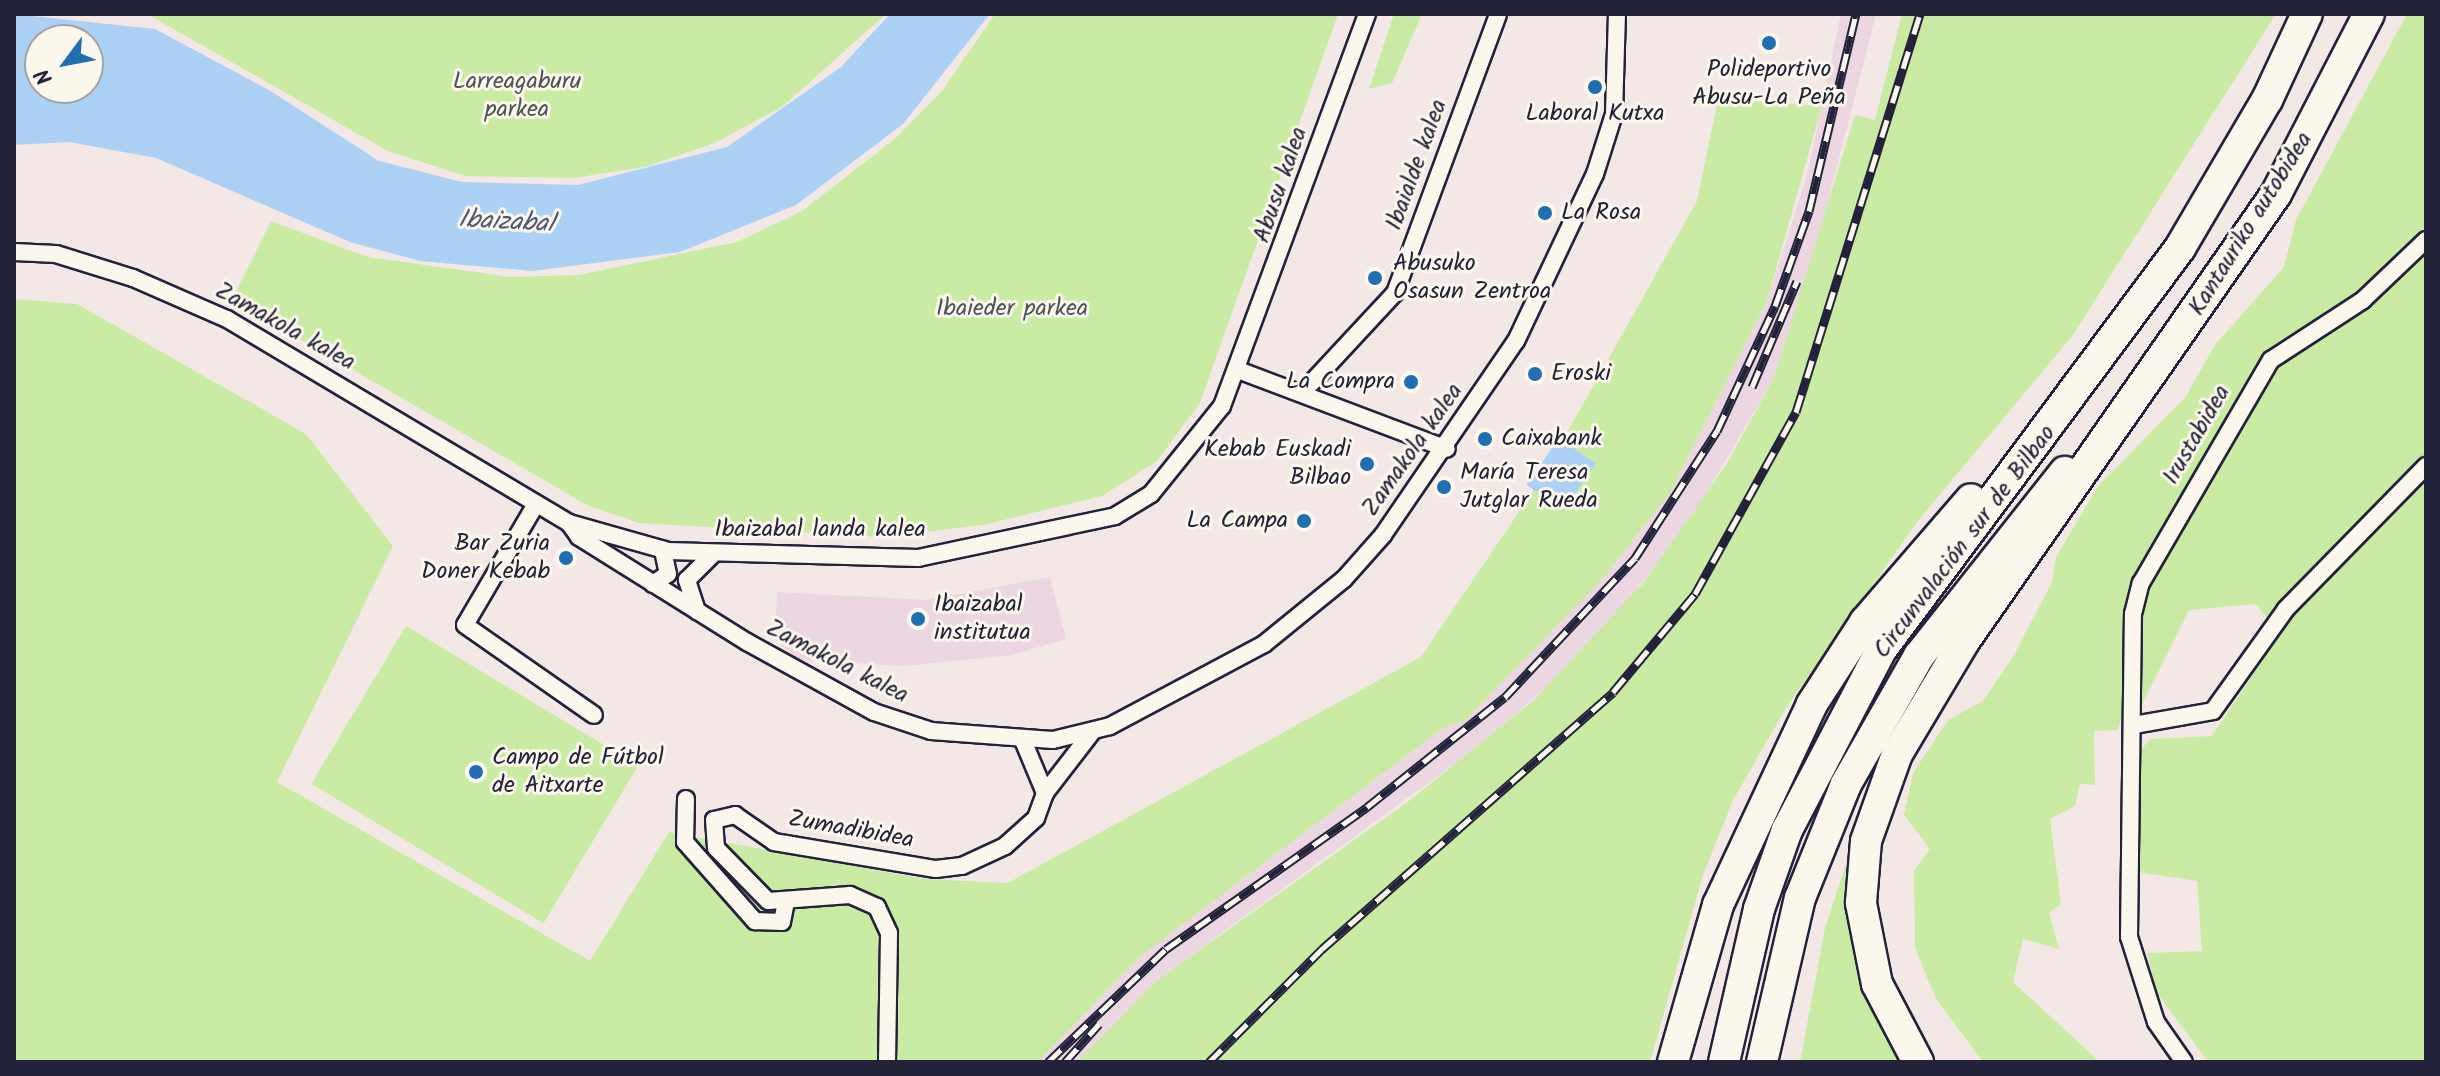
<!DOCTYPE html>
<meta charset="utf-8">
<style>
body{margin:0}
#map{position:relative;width:2440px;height:1076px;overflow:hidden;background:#f4e8e7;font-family:Kalam,sans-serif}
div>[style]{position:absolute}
.built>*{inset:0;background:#ebd6e1}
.green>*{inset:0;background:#caeba3;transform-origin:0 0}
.water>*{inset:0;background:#add1f5;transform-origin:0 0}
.roads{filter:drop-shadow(2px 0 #22223b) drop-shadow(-2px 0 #22223b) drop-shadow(0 2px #22223b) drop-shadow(0 -2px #22223b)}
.street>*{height:16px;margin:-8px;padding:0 8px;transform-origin:8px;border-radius:8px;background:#fbf7ec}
.highway>*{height:30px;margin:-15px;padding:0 15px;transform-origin:15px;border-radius:15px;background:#fbf7ec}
.rail>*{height:9px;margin-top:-4.5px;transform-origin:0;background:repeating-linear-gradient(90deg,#fbf7ec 0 18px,#22223b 0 36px);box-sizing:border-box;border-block:2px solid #22223b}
.dots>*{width:22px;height:22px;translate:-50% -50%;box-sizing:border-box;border:4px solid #fbf7ec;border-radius:50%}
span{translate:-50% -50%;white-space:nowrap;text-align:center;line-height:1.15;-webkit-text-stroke:6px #fbf7ec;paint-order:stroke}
.poi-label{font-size:24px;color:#22223b}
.left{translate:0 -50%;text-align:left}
.right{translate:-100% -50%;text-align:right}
.park-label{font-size:24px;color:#4c5455}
.street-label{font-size:24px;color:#22223b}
.water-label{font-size:26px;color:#4c5773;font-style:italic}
.frame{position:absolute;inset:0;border:16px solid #22223b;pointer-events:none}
.north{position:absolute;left:24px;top:24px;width:80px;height:80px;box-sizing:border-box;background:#fbf7ec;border:2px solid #a4a2a5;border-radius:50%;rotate:238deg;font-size:22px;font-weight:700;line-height:32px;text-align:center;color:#22223b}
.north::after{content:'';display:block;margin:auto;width:28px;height:36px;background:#1f6fb2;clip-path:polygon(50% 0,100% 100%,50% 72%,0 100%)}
</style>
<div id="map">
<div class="built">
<div style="clip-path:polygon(1841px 14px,1876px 14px,1806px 288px,1774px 378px,1686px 528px,1585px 653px,1483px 743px,1156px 981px,1077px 1062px,1038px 1062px,1142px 955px,1442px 729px,1466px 720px,1605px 576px,1670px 493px,1767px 301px,1807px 175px)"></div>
<div style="clip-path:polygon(1050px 577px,1066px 639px,1012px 655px,904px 666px,799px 660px,775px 640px,777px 592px,927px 600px)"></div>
</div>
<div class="green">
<div style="clip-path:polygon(147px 14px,886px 14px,783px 106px,715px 143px,644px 167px,574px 178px,465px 176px,388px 151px)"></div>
<div style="clip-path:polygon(995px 14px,1338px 14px,1200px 403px,1157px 461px,1102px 496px,983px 525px,882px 537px,639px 523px,589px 506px,232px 300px,271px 221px,368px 257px,510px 277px,579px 275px,737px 242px,802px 211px,896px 138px,942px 91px)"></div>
<div style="clip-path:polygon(1394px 14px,1422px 14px,1392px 83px,1369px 89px)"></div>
<div style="clip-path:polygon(1902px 14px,2276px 14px,2073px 335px,1917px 522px,1786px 708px,1733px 800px,1703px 875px,1650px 1062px,1077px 1062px,1156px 981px,1409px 801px,1534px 700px,1644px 582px,1726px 465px,1774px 378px,1855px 115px,1875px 120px)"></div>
<div style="clip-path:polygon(2407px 14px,2426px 14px,2426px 1062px,2208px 1062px,2157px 993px,2147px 953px,2202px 951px,2197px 881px,2138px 872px,2139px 751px,2151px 739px,2212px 736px,2280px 634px,2256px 604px,2189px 610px,2140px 708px,2123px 711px,2118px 730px,2094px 731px,2095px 785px,2080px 784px,2075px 806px,2050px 819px,2061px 904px,2049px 913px,2059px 949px,2023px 939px,2013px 982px,2100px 1062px,1983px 1062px,1936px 999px,1915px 948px,1914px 871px,1930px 849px,1904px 815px,1913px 773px,1948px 720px,1983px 701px,2014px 655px,2052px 582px,2056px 557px,2098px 486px,2185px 398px,2215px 345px,2284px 267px,2296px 220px)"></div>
<div style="clip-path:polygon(1718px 99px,1822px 106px,1767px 301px,1670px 493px,1605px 576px,1466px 720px,1442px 729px,1142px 955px,1038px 1062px,14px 1062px,14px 299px,77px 304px,306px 434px,393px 546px,277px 782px,590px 961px,669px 832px,924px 879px,1008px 883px,1421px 657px,1540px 481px,1697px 201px)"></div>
<div style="left:406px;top:626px;width:271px;height:184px;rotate:31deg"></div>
<div style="clip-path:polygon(1854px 839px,1860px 967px,1905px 1062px,1800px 1062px,1825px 928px)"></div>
</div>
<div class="water">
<div style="clip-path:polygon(evenodd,14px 14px,155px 29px,269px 90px,379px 161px,462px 182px,578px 185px,727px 147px,841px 67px,890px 14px,990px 14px,903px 124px,796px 205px,680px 252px,532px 271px,420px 261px,350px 242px,156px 158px,69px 142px,14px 145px,14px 14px,40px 40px,88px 40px,88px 88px,40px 88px,40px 40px)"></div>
<div style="left:1559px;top:438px;width:45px;height:57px;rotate:35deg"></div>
</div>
<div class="roads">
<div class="street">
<div style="left:14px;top:252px;width:42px;rotate:2.7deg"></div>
<div style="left:56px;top:254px;width:81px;rotate:17.3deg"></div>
<div style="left:133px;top:278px;width:103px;rotate:23.6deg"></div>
<div style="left:227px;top:319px;width:398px;rotate:30.8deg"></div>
<div style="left:569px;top:523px;width:17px;rotate:54deg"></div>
<div style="left:579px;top:537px;width:198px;rotate:32deg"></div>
<div style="left:747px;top:642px;width:145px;rotate:28.9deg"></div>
<div style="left:874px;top:712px;width:60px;rotate:18.4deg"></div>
<div style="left:931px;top:731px;width:122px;rotate:4.2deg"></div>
<div style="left:1053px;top:740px;width:59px;rotate:-13.8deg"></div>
<div style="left:1110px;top:726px;width:174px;rotate:-28deg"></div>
<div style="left:1264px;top:644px;width:103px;rotate:-39.1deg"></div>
<div style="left:1344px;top:579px;width:59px;rotate:-48.4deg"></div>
<div style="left:1383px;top:535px;width:235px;rotate:-55.6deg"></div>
<div style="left:1516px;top:341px;width:185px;rotate:-64.7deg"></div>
<div style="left:1595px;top:174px;width:63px;rotate:-72.4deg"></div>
<div style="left:1614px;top:114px;width:100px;rotate:-88.3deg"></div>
<div style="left:1238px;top:370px;width:223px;rotate:20.7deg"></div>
<div style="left:1302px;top:393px;width:137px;rotate:-47.1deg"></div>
<div style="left:1395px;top:293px;width:297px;rotate:-69.7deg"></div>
<div style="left:536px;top:504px;width:140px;rotate:120.4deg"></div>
<div style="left:465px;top:625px;width:157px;rotate:34.9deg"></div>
<div style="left:569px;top:523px;width:103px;rotate:15.8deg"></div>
<div style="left:668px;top:551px;width:250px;rotate:1.6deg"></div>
<div style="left:918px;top:558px;width:201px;rotate:-12deg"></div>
<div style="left:1115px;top:516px;width:42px;rotate:-31.4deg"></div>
<div style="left:1151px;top:494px;width:113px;rotate:-51.1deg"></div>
<div style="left:1222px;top:406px;width:418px;rotate:-69.7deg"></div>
<div style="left:653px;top:584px;width:18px;rotate:-34deg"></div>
<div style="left:668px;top:574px;width:25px;rotate:-102deg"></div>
<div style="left:697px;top:611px;width:33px;rotate:-108deg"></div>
<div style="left:687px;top:580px;width:35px;rotate:-45deg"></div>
<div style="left:2134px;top:725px;width:80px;rotate:-10deg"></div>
<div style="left:2213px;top:711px;width:125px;rotate:-54.4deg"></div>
<div style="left:2286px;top:609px;width:200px;rotate:-45.6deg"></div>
<div style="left:1022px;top:738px;width:60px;rotate:67.3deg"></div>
<div style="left:686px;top:799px;width:43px;rotate:91.3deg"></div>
<div style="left:685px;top:842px;width:106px;rotate:48.5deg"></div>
<div style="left:755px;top:921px;width:27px;rotate:2deg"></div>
<div style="left:782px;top:922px;width:21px;rotate:-79deg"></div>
<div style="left:887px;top:1062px;width:129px;rotate:-89.1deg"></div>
<div style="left:889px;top:933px;width:29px;rotate:-115deg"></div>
<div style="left:877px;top:907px;width:30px;rotate:-156deg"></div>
<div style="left:850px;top:895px;width:82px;rotate:175.8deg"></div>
<div style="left:768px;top:901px;width:74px;rotate:-134.5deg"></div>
<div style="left:716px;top:848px;width:28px;rotate:-94deg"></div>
<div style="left:714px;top:820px;width:22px;rotate:-13deg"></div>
<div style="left:735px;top:815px;width:47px;rotate:34.7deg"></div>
<div style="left:774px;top:842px;width:164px;rotate:9.5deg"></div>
<div style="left:936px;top:869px;width:26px;rotate:-7deg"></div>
<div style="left:962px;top:866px;width:47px;rotate:-24.9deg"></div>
<div style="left:1005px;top:846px;width:42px;rotate:-42.1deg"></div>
<div style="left:1036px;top:818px;width:27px;rotate:-70deg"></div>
<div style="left:1045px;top:793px;width:78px;rotate:-52.3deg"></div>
<div style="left:2184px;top:1062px;width:49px;rotate:-125deg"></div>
<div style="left:2156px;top:1022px;width:89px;rotate:-107.6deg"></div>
<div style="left:2129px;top:937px;width:323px;rotate:-89.3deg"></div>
<div style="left:2133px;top:614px;width:32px;rotate:-76deg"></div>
<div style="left:2141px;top:583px;width:258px;rotate:-59.8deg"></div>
<div style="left:2271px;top:360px;width:110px;rotate:-33.1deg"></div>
<div style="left:2363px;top:300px;width:87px;rotate:-43.6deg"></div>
</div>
<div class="highway">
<div style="left:1673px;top:1062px;width:163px;rotate:-74deg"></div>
<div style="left:1718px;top:905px;width:222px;rotate:-64.9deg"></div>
<div style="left:1812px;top:704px;width:98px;rotate:-57.1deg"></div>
<div style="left:1865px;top:622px;width:162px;rotate:-49.2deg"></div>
<div style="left:1724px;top:1062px;width:157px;rotate:-77.1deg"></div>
<div style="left:1759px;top:909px;width:84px;rotate:-70.5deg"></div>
<div style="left:1787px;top:830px;width:203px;rotate:-62.4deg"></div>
<div style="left:1881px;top:650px;width:501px;rotate:-53.36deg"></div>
<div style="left:2180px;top:248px;width:172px;rotate:-59.6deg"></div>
<div style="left:2267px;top:100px;width:95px;rotate:-65.1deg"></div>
<div style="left:1762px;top:1062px;width:168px;rotate:-77deg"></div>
<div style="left:1800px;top:898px;width:123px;rotate:-68deg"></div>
<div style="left:1846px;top:784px;width:147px;rotate:-60.3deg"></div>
<div style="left:1919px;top:656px;width:235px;rotate:-51.6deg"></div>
<div style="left:1918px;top:1062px;width:88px;rotate:-117.7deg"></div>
<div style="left:1877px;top:984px;width:83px;rotate:-101.2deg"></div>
<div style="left:1861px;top:903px;width:62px;rotate:-85.4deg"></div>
<div style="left:1866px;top:841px;width:92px;rotate:-70.4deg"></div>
<div style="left:1897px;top:754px;width:133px;rotate:-59.2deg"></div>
<div style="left:1965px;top:640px;width:544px;rotate:-55.11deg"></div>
<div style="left:2276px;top:194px;width:203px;rotate:-62.7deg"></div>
</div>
</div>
<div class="rail">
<div style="left:1752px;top:387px;width:115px;rotate:-67deg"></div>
<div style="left:1048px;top:1062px;width:163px;rotate:-43.8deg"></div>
<div style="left:1166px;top:949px;width:246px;rotate:-35.2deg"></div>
<div style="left:1367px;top:807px;width:176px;rotate:-38.6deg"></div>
<div style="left:1505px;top:697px;width:190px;rotate:-46.9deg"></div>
<div style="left:1635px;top:558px;width:151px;rotate:-57.2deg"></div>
<div style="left:1717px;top:431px;width:138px;rotate:-65.1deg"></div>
<div style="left:1775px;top:306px;width:101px;rotate:-70.3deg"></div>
<div style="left:1809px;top:211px;width:203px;rotate:-76.6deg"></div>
<div style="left:1065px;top:1062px;width:51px;rotate:-48.2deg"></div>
<div style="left:1209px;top:1062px;width:160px;rotate:-45deg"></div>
<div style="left:1322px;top:949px;width:388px;rotate:-41.4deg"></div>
<div style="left:1613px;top:692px;width:128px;rotate:-50.1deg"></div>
<div style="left:1695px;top:594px;width:208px;rotate:-61deg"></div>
<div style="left:1796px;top:412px;width:417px;rotate:-72.7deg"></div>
</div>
<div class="dots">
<div style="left:1769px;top:43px;background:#1f6fb2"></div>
<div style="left:1595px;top:87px;background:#1f6fb2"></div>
<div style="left:1545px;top:213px;background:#1f6fb2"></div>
<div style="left:1375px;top:278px;background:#1f6fb2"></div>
<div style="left:1535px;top:374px;background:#1f6fb2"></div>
<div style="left:1411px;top:382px;background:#1f6fb2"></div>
<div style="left:1485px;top:439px;background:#1f6fb2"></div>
<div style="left:1367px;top:464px;background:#1f6fb2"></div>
<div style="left:1444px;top:487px;background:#1f6fb2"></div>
<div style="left:1304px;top:521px;background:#1f6fb2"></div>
<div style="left:566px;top:558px;background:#1f6fb2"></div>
<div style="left:918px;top:619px;background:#1f6fb2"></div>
<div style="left:476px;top:772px;background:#1f6fb2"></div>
</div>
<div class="poi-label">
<span style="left:1769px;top:84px">Polideportivo<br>Abusu-La Peña</span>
<span style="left:1595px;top:114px">Laboral Kutxa</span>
<span class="left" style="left:1561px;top:213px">La Rosa</span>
<span class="left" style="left:1393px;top:278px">Abusuko<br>Osasun Zentroa</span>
<span class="left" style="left:1551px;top:374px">Eroski</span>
<span class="right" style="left:1395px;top:382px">La Compra</span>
<span class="left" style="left:1501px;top:439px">Caixabank</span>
<span class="right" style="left:1351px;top:464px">Kebab Euskadi<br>Bilbao</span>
<span class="left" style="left:1460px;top:487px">María Teresa<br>Jutglar Rueda</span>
<span class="right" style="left:1288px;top:521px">La Campa</span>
<span class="right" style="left:550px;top:558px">Bar Zuria<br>Doner Kebab</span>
<span class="left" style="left:934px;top:619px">Ibaizabal<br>institutua</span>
<span class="left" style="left:492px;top:772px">Campo de Fútbol<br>de Aitxarte</span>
</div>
<div class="park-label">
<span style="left:517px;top:96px">Larreagaburu<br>parkea</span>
<span style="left:1012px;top:309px">Ibaieder parkea</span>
</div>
<div class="street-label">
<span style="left:1417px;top:165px;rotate:-70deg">Ibaialde kalea</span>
<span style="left:1281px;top:185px;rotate:-71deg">Abusu kalea</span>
<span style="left:2251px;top:224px;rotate:-58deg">Kantauriko autobidea</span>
<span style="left:285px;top:327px;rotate:29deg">Zamakola kalea</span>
<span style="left:2197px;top:435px;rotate:-60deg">Irustabidea</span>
<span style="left:1413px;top:450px;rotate:-55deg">Zamakola kalea</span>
<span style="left:820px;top:530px">Ibaizabal landa kalea</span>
<span style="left:1965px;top:542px;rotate:-53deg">Circunvalación sur de Bilbao</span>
<span style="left:837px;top:662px;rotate:27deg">Zamakola kalea</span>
<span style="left:851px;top:830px;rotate:10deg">Zumadibidea</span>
</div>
<div class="water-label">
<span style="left:506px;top:223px;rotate:3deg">Ibaizabal</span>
</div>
<div class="frame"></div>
<div class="north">N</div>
</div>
